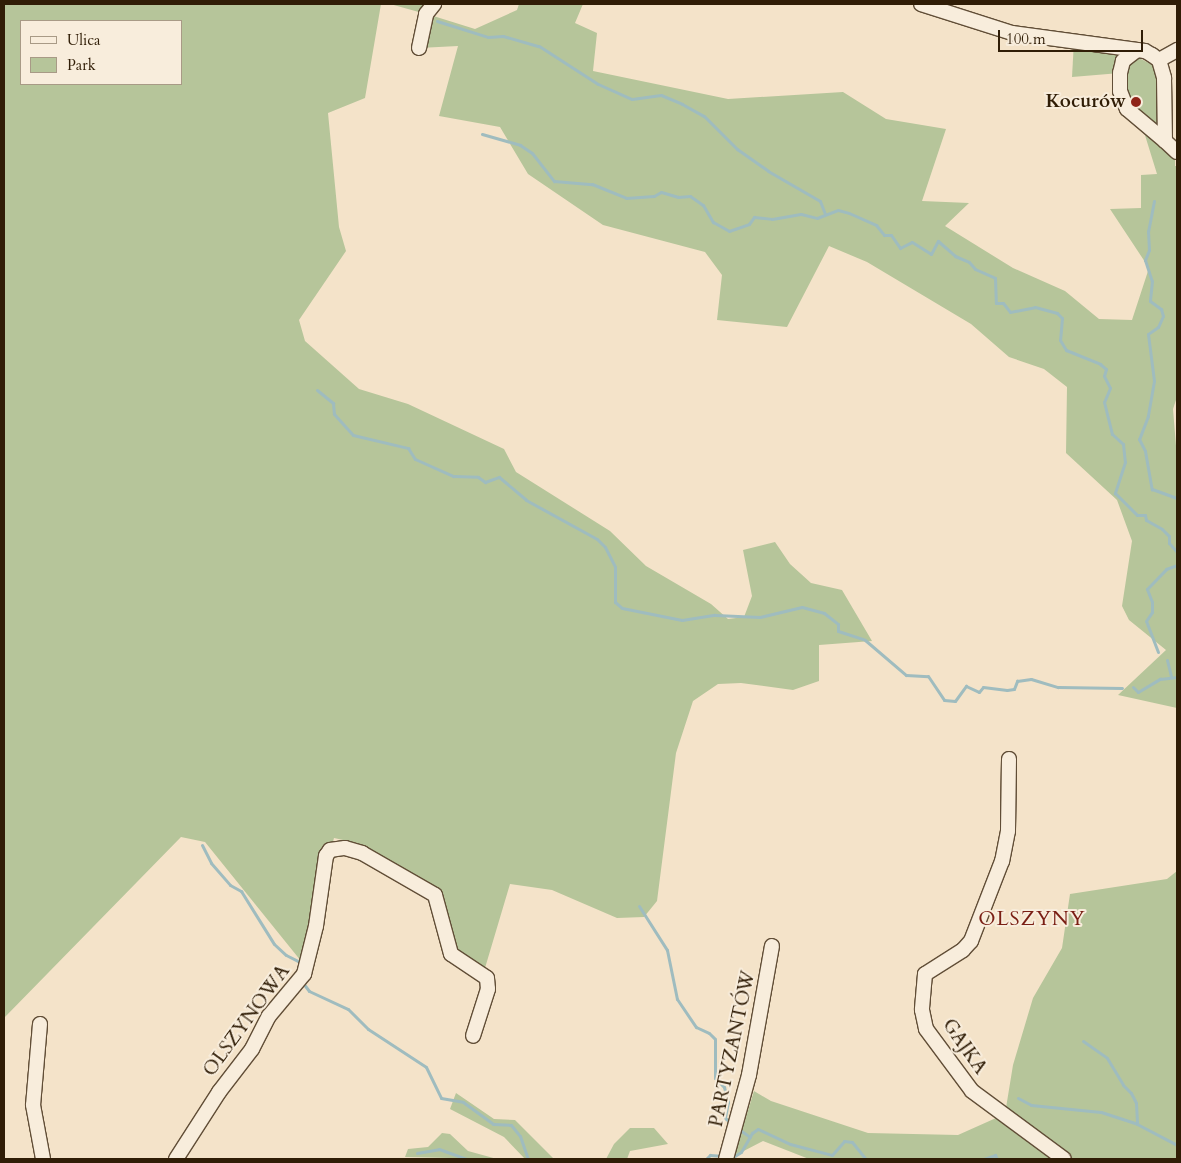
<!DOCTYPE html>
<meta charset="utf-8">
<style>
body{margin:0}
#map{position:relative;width:1181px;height:1163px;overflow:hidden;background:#f4e3c9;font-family:Cardo,serif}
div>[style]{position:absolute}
.green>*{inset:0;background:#b6c59a}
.stream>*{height:3px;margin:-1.5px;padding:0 1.5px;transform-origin:1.5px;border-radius:1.5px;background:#9fbcbf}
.roads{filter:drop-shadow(1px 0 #614e37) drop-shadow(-1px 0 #614e37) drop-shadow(0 1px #614e37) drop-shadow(0 -1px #614e37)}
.minor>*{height:14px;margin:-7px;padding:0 7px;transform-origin:7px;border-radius:7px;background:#f8eddc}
.dots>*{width:14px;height:14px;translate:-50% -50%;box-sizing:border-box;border:2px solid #f8eddc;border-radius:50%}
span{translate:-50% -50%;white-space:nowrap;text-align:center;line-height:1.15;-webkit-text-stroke:4px #f8eddc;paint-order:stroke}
.poi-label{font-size:19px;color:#301d06;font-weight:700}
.right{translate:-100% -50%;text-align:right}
.street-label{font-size:19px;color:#301d06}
.neighbourhood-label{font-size:20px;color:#7a1f14;letter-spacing:1px}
.frame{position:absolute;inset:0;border:5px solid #301d06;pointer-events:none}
.legend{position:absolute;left:20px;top:20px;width:162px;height:65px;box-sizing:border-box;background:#f8eddc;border:1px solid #a89a86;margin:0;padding:6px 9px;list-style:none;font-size:15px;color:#301d06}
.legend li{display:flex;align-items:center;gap:10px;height:25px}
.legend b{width:25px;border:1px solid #a89a86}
.scale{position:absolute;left:998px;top:30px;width:145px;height:22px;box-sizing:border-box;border:2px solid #301d06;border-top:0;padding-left:6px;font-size:15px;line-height:18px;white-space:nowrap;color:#301d06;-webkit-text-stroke:4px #f8eddc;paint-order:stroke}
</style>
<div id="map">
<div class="green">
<div style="clip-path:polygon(evenodd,4px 4px,381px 4px,365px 98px,328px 113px,339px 227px,346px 251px,299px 320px,305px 341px,359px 389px,408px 404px,504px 449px,516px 472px,610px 531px,646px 566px,711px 604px,728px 619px,744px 617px,752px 596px,743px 550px,775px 542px,790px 564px,811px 583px,842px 590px,872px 641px,819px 645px,819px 681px,793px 690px,741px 683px,718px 684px,693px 701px,676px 753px,657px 901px,644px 917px,617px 918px,552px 890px,510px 884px,485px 968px,451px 948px,444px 899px,357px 843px,334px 838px,301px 961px,205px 842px,181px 837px,4px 1018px,4px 4px,21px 21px,181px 21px,181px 84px,21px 84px,21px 21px)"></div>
<div style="clip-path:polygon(390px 4px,434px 4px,427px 14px,475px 29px,517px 10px,519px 4px,583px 4px,575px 23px,597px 33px,593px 71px,728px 99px,843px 92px,886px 119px,946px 129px,922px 201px,969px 203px,945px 226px,1013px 268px,1065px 291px,1099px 319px,1132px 320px,1149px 268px,1110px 209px,1141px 208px,1141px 175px,1157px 174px,1144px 132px,1175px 156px,1175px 166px,1177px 166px,1177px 397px,1173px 409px,1177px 458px,1177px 708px,1118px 695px,1166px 650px,1129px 620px,1122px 606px,1132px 541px,1117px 500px,1066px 453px,1067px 387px,1044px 369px,1009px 357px,971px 324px,867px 262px,829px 246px,787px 327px,717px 320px,722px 275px,705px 252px,603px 225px,528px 174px,500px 127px,439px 116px,458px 46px,419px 48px,426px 14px)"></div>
<div style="clip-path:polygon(1074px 41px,1124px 48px,1120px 73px,1072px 77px)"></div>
<div style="clip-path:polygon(1137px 57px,1153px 65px,1158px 78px,1160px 130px,1134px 109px,1125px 88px,1127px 65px)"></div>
<div style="clip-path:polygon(1177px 871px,1177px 1159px,809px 1159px,763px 1141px,734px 1156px,754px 1091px,771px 1101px,868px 1133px,958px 1135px,1005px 1114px,1013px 1065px,1033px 998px,1062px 948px,1070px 894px,1167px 879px)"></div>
<div style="clip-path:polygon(456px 1093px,494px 1119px,515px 1120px,554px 1159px,525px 1159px,504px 1137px,450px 1109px)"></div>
<div style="clip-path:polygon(630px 1128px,654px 1128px,668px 1144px,630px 1151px,627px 1159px,606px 1159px,614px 1144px)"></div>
<div style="clip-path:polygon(442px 1133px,450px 1134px,468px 1151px,497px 1159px,405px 1157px,408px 1149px,428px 1147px)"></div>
</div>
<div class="stream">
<div style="left:437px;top:21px;width:53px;rotate:17.4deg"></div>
<div style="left:488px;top:37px;width:15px;rotate:-4deg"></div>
<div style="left:503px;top:36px;width:37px;rotate:16deg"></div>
<div style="left:539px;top:46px;width:70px;rotate:32.8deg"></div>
<div style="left:598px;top:84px;width:37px;rotate:24deg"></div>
<div style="left:632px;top:99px;width:29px;rotate:-8deg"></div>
<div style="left:661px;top:95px;width:23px;rotate:23deg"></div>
<div style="left:682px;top:104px;width:25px;rotate:29deg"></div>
<div style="left:704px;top:116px;width:47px;rotate:45deg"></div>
<div style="left:737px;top:149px;width:38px;rotate:35deg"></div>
<div style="left:768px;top:171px;width:60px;rotate:30deg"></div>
<div style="left:820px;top:201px;width:14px;rotate:69deg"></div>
<div style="left:482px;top:134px;width:40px;rotate:16deg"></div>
<div style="left:520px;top:145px;width:14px;rotate:34deg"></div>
<div style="left:532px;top:153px;width:36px;rotate:52deg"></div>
<div style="left:554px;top:181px;width:38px;rotate:5deg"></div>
<div style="left:592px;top:184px;width:37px;rotate:22deg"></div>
<div style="left:626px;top:198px;width:28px;rotate:-4deg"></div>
<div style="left:654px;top:196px;width:8px;rotate:-30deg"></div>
<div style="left:661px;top:192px;width:18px;rotate:16deg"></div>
<div style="left:678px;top:197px;width:12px;rotate:-5deg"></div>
<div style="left:690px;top:196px;width:16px;rotate:35deg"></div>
<div style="left:703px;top:205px;width:20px;rotate:60deg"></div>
<div style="left:713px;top:222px;width:18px;rotate:29deg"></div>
<div style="left:729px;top:231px;width:21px;rotate:-19deg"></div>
<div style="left:749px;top:224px;width:9px;rotate:-54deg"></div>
<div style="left:754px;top:217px;width:18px;rotate:6deg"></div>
<div style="left:772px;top:219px;width:29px;rotate:-10deg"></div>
<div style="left:801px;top:214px;width:16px;rotate:14deg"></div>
<div style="left:817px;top:218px;width:22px;rotate:-21deg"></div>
<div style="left:838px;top:210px;width:11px;rotate:15deg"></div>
<div style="left:849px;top:213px;width:30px;rotate:24deg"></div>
<div style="left:876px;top:225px;width:13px;rotate:51deg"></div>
<div style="left:884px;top:235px;width:7px"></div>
<div style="left:891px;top:235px;width:16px;rotate:55deg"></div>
<div style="left:900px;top:248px;width:13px;rotate:-27deg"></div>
<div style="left:912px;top:242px;width:22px;rotate:32deg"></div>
<div style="left:931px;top:254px;width:15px;rotate:-62deg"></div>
<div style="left:938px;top:241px;width:23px;rotate:41deg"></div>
<div style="left:955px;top:256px;width:15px;rotate:23deg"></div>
<div style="left:969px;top:262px;width:9px;rotate:49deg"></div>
<div style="left:975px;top:269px;width:22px;rotate:24deg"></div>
<div style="left:995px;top:278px;width:25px;rotate:88deg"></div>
<div style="left:996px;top:303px;width:7px"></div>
<div style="left:1003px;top:303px;width:11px;rotate:52deg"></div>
<div style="left:1010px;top:312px;width:25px;rotate:-11deg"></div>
<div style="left:1035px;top:307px;width:23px;rotate:15deg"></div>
<div style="left:1057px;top:313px;width:7px;rotate:45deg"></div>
<div style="left:1062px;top:318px;width:22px;rotate:95deg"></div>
<div style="left:1060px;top:340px;width:12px;rotate:59deg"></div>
<div style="left:1066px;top:350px;width:37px;rotate:22deg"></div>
<div style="left:1100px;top:364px;width:8px;rotate:40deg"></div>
<div style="left:1106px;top:369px;width:7px;rotate:106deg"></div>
<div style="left:1104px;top:376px;width:13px;rotate:63deg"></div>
<div style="left:1110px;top:388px;width:15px;rotate:113deg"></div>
<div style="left:1104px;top:402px;width:33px;rotate:76deg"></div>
<div style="left:1112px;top:434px;width:15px;rotate:42deg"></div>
<div style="left:1123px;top:444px;width:18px;rotate:84deg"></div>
<div style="left:1125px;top:462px;width:33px;rotate:108deg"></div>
<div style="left:1115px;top:493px;width:31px;rotate:45deg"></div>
<div style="left:1137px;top:515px;width:8px"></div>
<div style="left:1145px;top:515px;width:5px;rotate:79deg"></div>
<div style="left:1146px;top:520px;width:18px;rotate:29deg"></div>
<div style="left:1162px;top:529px;width:10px;rotate:45deg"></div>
<div style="left:1169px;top:536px;width:7px;rotate:90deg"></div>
<div style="left:1169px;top:543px;width:12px;rotate:48deg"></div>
<div style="left:1154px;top:201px;width:31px;rotate:101deg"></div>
<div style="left:1148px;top:231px;width:19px;rotate:87deg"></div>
<div style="left:1149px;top:250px;width:11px;rotate:112deg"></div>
<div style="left:1145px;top:260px;width:22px;rotate:72deg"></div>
<div style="left:1152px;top:281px;width:20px;rotate:96deg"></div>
<div style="left:1150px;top:301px;width:14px;rotate:36deg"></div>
<div style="left:1161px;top:309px;width:7px;rotate:74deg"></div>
<div style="left:1163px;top:316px;width:12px;rotate:114deg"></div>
<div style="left:1158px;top:327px;width:12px;rotate:145deg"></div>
<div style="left:1148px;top:334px;width:47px;rotate:82.7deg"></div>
<div style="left:1154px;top:381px;width:36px;rotate:100deg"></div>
<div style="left:1148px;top:416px;width:25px;rotate:111deg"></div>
<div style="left:1139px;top:439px;width:13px;rotate:63deg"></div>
<div style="left:1145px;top:451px;width:39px;rotate:80deg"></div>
<div style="left:1152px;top:489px;width:27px;rotate:20deg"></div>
<div style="left:317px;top:390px;width:21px;rotate:39deg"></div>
<div style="left:333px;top:403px;width:11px;rotate:85deg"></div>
<div style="left:334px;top:414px;width:28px;rotate:48deg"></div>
<div style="left:353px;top:435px;width:57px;rotate:13.3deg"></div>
<div style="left:408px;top:448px;width:13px;rotate:58deg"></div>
<div style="left:415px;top:459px;width:42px;rotate:24.1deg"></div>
<div style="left:453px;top:476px;width:25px;rotate:2deg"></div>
<div style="left:478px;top:477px;width:9px;rotate:36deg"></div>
<div style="left:485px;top:482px;width:15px;rotate:-20deg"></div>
<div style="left:499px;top:477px;width:35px;rotate:40deg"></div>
<div style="left:526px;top:500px;width:81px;rotate:28.8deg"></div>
<div style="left:597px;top:539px;width:11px;rotate:45deg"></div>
<div style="left:605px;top:547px;width:22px;rotate:63deg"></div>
<div style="left:615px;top:567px;width:35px;rotate:90deg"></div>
<div style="left:615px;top:602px;width:9px;rotate:41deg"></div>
<div style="left:622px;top:608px;width:61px;rotate:11.3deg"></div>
<div style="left:682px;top:620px;width:33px;rotate:-9deg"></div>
<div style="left:715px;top:615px;width:45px;rotate:2.5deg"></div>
<div style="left:760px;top:617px;width:43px;rotate:-13.4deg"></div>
<div style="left:802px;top:607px;width:23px;rotate:15deg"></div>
<div style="left:824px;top:613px;width:18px;rotate:38deg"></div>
<div style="left:838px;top:624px;width:7px;rotate:90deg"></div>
<div style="left:838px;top:631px;width:28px;rotate:18deg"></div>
<div style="left:865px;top:640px;width:54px;rotate:40.5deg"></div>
<div style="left:906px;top:675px;width:22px;rotate:3deg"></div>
<div style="left:928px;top:676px;width:29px;rotate:56deg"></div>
<div style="left:944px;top:700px;width:11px;rotate:5deg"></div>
<div style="left:955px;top:701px;width:19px;rotate:-54deg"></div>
<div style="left:966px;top:686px;width:14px;rotate:25deg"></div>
<div style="left:979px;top:692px;width:6px;rotate:-51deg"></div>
<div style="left:983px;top:687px;width:24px;rotate:7deg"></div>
<div style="left:1007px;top:690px;width:7px;rotate:-8deg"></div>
<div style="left:1014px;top:689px;width:9px;rotate:-69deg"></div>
<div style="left:1017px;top:681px;width:14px;rotate:-8deg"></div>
<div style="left:1031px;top:679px;width:28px;rotate:17deg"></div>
<div style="left:1058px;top:687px;width:64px;rotate:0.9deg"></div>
<div style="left:1158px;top:652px;width:33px;rotate:-111deg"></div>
<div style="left:1146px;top:621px;width:11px;rotate:-56deg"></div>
<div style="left:1152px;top:612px;width:10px;rotate:-90deg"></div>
<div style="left:1152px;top:602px;width:14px;rotate:-111deg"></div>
<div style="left:1147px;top:589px;width:28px;rotate:-46deg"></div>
<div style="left:1166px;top:569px;width:12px;rotate:-20deg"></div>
<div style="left:1167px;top:660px;width:16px;rotate:76deg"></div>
<div style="left:1133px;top:687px;width:7px;rotate:45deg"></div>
<div style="left:1138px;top:692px;width:26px;rotate:-31deg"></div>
<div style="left:1160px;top:679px;width:17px;rotate:-7deg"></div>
<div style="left:202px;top:845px;width:20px;rotate:63deg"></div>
<div style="left:211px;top:863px;width:29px;rotate:49deg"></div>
<div style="left:230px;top:885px;width:13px;rotate:29deg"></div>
<div style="left:241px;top:891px;width:62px;rotate:58.1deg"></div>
<div style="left:274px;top:944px;width:16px;rotate:43deg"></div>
<div style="left:286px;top:955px;width:18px;rotate:27deg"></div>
<div style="left:639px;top:906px;width:52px;rotate:57.5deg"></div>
<div style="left:667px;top:950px;width:50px;rotate:78.5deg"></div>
<div style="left:677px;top:999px;width:34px;rotate:56deg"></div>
<div style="left:696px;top:1027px;width:14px;rotate:25deg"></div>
<div style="left:709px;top:1033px;width:8px;rotate:45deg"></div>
<div style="left:715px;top:1039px;width:39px;rotate:90deg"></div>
<div style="left:715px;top:1078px;width:13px;rotate:45deg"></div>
<div style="left:724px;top:1087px;width:16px;rotate:75deg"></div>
<div style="left:728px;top:1102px;width:16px;rotate:101deg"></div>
<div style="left:725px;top:1118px;width:8px;rotate:40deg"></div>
<div style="left:303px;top:983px;width:10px;rotate:53deg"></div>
<div style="left:309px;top:991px;width:43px;rotate:24.8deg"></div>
<div style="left:348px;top:1009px;width:28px;rotate:45deg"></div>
<div style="left:368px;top:1029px;width:69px;rotate:33.2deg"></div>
<div style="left:426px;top:1067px;width:34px;rotate:64deg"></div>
<div style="left:441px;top:1098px;width:22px;rotate:10deg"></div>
<div style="left:463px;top:1102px;width:37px;rotate:36deg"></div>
<div style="left:493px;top:1124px;width:18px;rotate:3deg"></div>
<div style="left:511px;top:1125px;width:14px;rotate:51deg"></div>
<div style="left:520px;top:1136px;width:24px;rotate:71deg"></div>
<div style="left:1083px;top:1041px;width:29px;rotate:35deg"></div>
<div style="left:1107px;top:1058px;width:31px;rotate:59deg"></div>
<div style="left:1123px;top:1085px;width:11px;rotate:45deg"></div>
<div style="left:1131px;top:1093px;width:11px;rotate:63deg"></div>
<div style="left:1136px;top:1103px;width:21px;rotate:87deg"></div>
<div style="left:1018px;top:1098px;width:15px;rotate:28deg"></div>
<div style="left:1031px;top:1105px;width:70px;rotate:5.7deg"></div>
<div style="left:1101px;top:1112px;width:38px;rotate:18deg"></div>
<div style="left:1137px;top:1124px;width:45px;rotate:27.7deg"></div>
<div style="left:740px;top:1130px;width:12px;rotate:35deg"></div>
<div style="left:417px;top:1153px;width:22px;rotate:-10deg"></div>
<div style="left:439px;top:1149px;width:29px;rotate:20deg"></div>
<div style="left:733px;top:1157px;width:9px;rotate:-32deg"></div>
<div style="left:741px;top:1152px;width:22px;rotate:-60deg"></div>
<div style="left:752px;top:1133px;width:7px;rotate:-34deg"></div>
<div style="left:758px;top:1129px;width:35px;rotate:25deg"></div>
<div style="left:790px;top:1144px;width:43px;rotate:14.7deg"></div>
<div style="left:832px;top:1155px;width:18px;rotate:-49deg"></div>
<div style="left:844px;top:1141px;width:8px;rotate:7deg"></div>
<div style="left:852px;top:1142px;width:22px;rotate:51deg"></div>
<div style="left:690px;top:1159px;width:4px"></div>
<div style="left:706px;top:1159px;width:6px;rotate:-45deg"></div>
<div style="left:710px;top:1155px;width:13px;rotate:4deg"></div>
<div style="left:984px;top:1159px;width:12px;rotate:-20deg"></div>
<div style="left:995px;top:1155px;width:4px;rotate:63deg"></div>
</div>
<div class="roads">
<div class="minor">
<div style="left:921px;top:4px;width:96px;rotate:17.7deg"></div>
<div style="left:1012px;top:33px;width:134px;rotate:7.7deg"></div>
<div style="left:1145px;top:51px;width:8px;rotate:30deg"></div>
<div style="left:1152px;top:55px;width:9px;rotate:36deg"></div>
<div style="left:1159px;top:60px;width:19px;rotate:74deg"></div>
<div style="left:1164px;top:78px;width:63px;rotate:89.1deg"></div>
<div style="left:1165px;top:141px;width:16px;rotate:43deg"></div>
<div style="left:419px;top:48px;width:35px;rotate:-78deg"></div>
<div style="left:426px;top:14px;width:13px;rotate:-51deg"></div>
<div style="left:1137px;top:50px;width:18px;rotate:142deg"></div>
<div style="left:1123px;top:61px;width:12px;rotate:104deg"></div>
<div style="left:1120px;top:73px;width:18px;rotate:90deg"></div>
<div style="left:1120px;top:91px;width:19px;rotate:69deg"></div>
<div style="left:1127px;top:109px;width:50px;rotate:40.1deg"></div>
<div style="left:1159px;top:60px;width:21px;rotate:-29deg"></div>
<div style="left:1009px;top:759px;width:72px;rotate:90.8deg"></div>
<div style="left:1008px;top:831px;width:31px;rotate:101deg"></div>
<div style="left:1002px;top:861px;width:86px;rotate:111.2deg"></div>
<div style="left:971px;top:941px;width:12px;rotate:132deg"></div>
<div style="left:963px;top:950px;width:45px;rotate:147.7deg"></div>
<div style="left:925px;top:974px;width:36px;rotate:95deg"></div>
<div style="left:922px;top:1010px;width:19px;rotate:78deg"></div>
<div style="left:926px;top:1029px;width:77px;rotate:53.4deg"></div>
<div style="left:972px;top:1091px;width:114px;rotate:36.5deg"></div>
<div style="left:40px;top:1024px;width:81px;rotate:94.9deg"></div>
<div style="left:33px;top:1105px;width:55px;rotate:79.5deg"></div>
<div style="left:176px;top:1159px;width:80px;rotate:-57.3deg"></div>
<div style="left:219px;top:1092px;width:54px;rotate:-52.5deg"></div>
<div style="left:252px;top:1049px;width:37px;rotate:-63deg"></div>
<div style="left:269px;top:1016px;width:55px;rotate:-50.2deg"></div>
<div style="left:304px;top:974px;width:49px;rotate:-76deg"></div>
<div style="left:316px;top:926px;width:71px;rotate:-81.9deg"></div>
<div style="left:326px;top:856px;width:7px;rotate:-56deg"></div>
<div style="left:330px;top:850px;width:15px;rotate:-8deg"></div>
<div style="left:345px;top:848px;width:18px;rotate:16deg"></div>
<div style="left:362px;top:853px;width:84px;rotate:29.9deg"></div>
<div style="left:435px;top:895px;width:61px;rotate:74.8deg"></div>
<div style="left:451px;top:954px;width:43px;rotate:33.7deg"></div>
<div style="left:487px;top:978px;width:11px;rotate:85deg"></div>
<div style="left:488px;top:989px;width:49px;rotate:107.7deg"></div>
<div style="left:726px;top:1159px;width:87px;rotate:-74.7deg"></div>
<div style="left:749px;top:1075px;width:131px;rotate:-79.9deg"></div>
</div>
</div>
<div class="dots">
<div style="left:1136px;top:102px;background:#8f2418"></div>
</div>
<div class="poi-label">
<span class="right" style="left:1126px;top:102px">Kocurów</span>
</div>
<div class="street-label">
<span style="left:247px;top:1021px;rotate:-54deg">OLSZYNOWA</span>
<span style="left:964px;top:1047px;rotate:55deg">GAJKA</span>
<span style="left:733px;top:1049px;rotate:-78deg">PARTYZANTÓW</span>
</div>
<div class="neighbourhood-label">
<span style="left:1032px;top:918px">OLSZYNY</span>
</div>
<div class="frame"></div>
<ul class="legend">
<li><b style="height:6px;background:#f8eddc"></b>Ulica</li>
<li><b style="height:14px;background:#b6c59a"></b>Park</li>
</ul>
<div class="scale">100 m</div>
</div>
